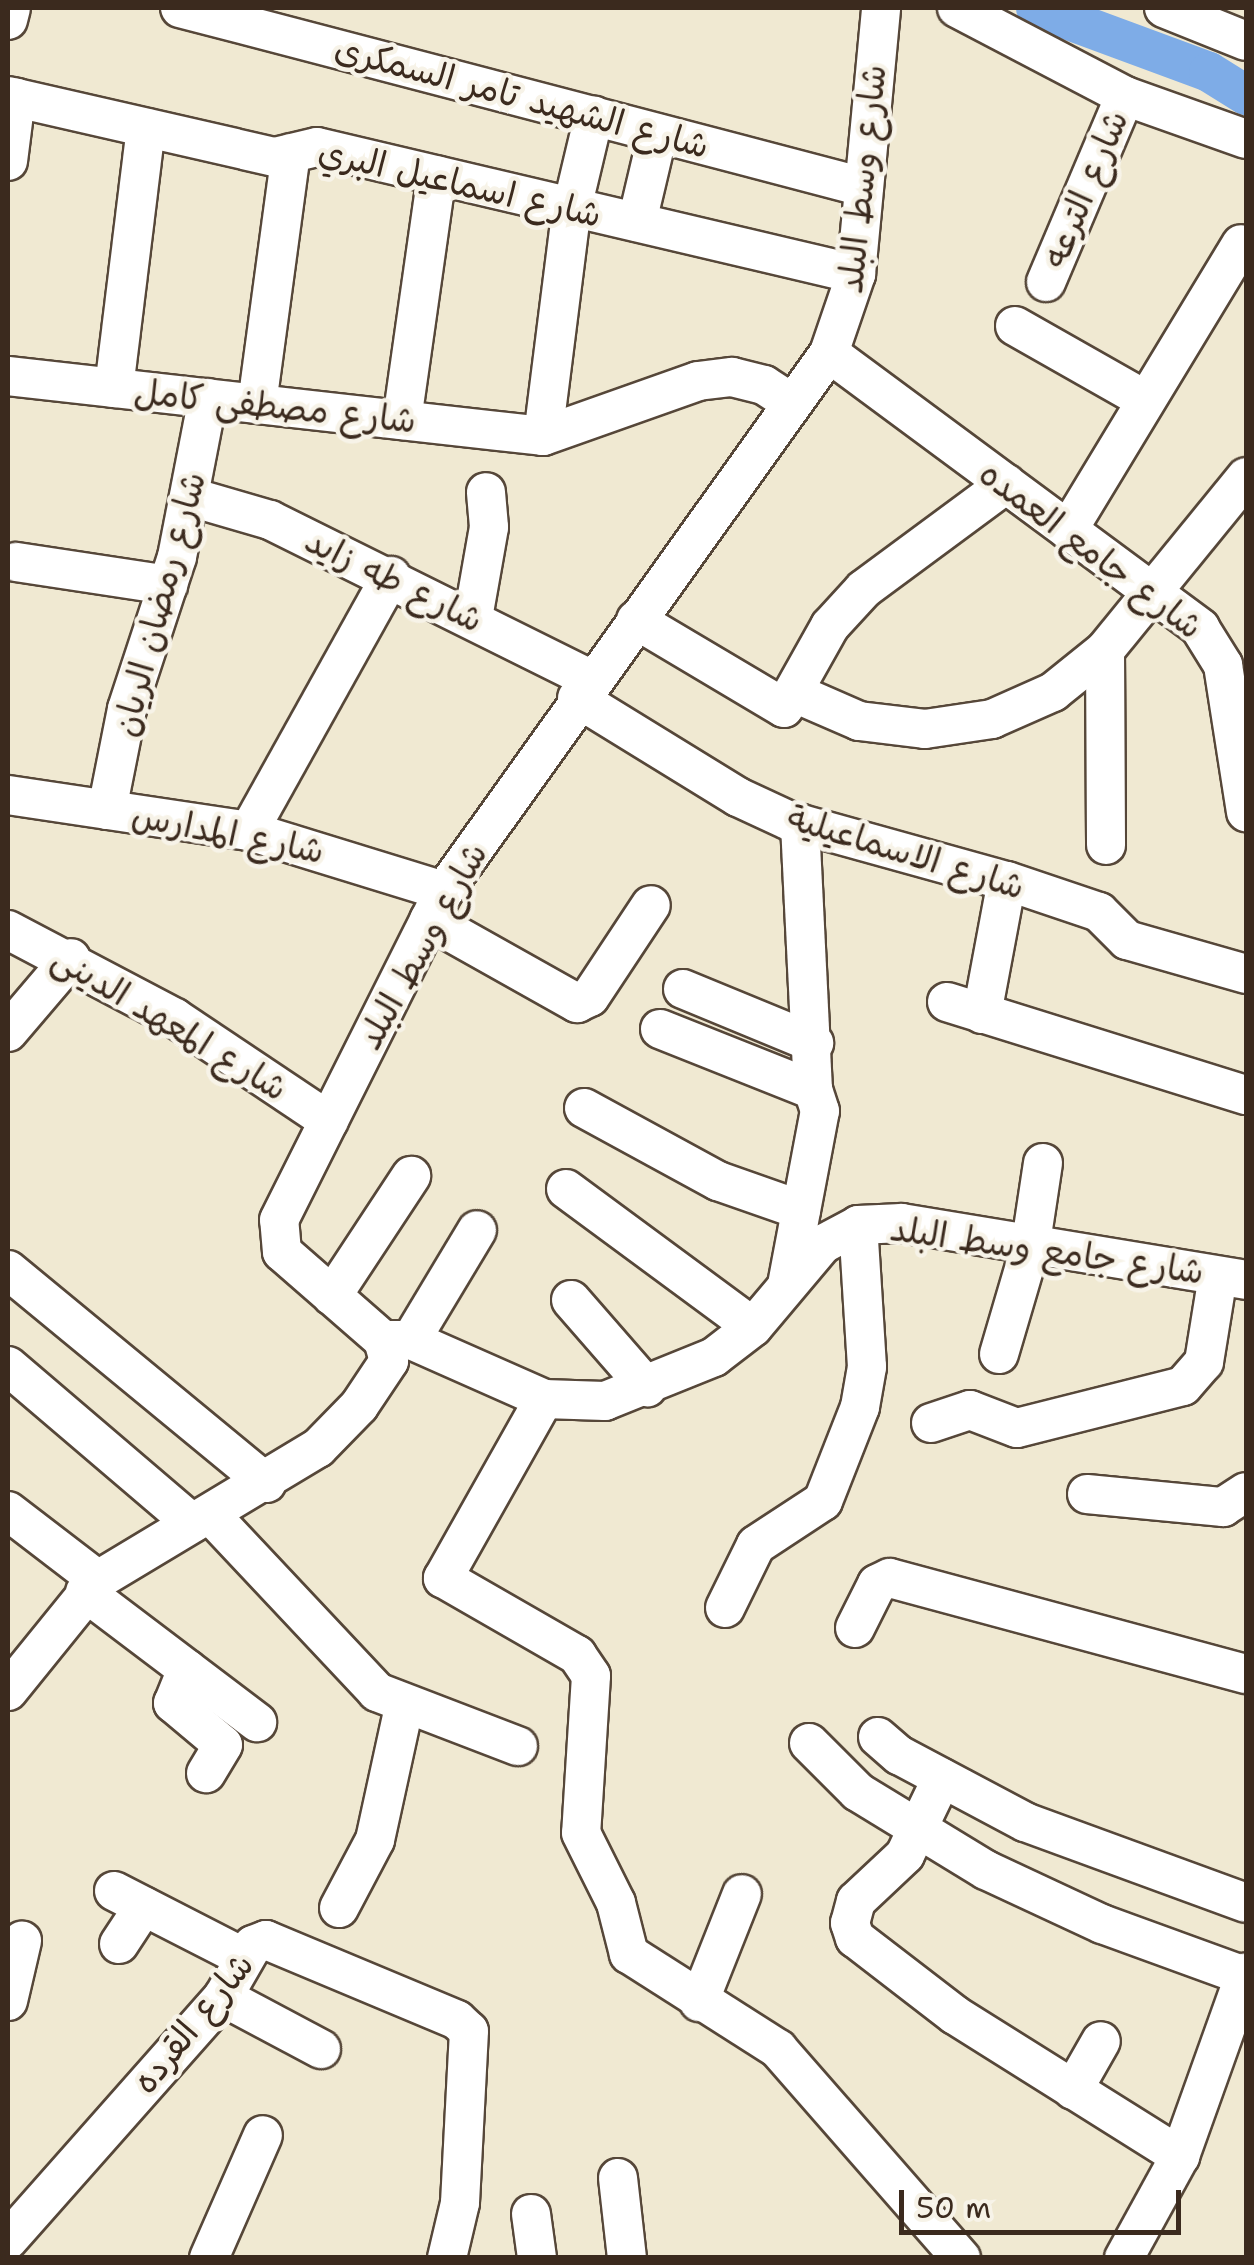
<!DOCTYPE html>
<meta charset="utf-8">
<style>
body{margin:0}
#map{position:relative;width:1254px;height:2265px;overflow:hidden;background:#f0e9d2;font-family:"Shantell Sans","Playpen Sans Arabic",sans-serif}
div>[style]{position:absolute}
.canal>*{height:40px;margin:-20px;padding:0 20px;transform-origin:20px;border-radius:20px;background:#7eace7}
.roads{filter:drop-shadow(2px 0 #564739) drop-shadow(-2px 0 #564739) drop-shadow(0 2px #564739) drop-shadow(0 -2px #564739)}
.minor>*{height:38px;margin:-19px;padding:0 19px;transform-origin:19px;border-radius:19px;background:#fff}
span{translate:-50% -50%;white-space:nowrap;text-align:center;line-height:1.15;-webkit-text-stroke:9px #f7f3e8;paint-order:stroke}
.street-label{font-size:35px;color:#3b2a1e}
.frame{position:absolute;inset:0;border:10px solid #3b2a1e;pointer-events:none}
.scale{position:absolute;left:899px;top:2190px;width:282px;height:45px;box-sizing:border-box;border:5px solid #3b2a1e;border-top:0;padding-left:12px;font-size:30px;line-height:35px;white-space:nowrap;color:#3b2a1e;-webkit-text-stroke:8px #f7f3e8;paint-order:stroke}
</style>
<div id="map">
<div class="canal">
<div style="left:1036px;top:8px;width:184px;rotate:20.3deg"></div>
<div style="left:1209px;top:72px;width:44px;rotate:31.9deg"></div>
</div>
<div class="roads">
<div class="minor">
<div style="left:180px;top:8px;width:707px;rotate:14.67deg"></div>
<div style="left:957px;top:8px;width:190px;rotate:27.6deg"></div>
<div style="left:1125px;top:96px;width:128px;rotate:19.6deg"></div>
<div style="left:1164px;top:8px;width:88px;rotate:21.9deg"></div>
<div style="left:8px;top:20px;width:12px;rotate:-76deg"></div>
<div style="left:8px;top:96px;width:274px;rotate:12.9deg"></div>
<div style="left:275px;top:157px;width:43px;rotate:-13.4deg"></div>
<div style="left:317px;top:147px;width:554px;rotate:13.26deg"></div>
<div style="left:8px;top:161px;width:64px;rotate:-82.8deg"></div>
<div style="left:637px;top:222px;width:91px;rotate:-76.7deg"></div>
<div style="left:1046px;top:282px;width:202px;rotate:-67deg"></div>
<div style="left:1015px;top:326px;width:150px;rotate:29.6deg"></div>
<div style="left:829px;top:353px;width:462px;rotate:36.5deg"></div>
<div style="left:1200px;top:628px;width:44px;rotate:58.1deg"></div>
<div style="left:1223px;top:665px;width:149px;rotate:81.1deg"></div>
<div style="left:8px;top:376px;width:538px;rotate:6.4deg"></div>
<div style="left:543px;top:436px;width:164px;rotate:-19.5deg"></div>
<div style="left:698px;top:381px;width:34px;rotate:-7deg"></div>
<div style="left:732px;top:377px;width:33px;rotate:14deg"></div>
<div style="left:764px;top:385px;width:33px;rotate:33deg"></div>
<div style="left:114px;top:388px;width:262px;rotate:-83deg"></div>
<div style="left:257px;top:404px;width:253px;rotate:-82.3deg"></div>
<div style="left:402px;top:420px;width:247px;rotate:-81.9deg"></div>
<div style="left:543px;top:436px;width:230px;rotate:-82.8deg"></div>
<div style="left:572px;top:208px;width:95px;rotate:-76.6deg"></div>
<div style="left:191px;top:497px;width:82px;rotate:16.2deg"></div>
<div style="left:270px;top:520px;width:358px;rotate:26.4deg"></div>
<div style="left:1068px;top:530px;width:334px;rotate:-58.8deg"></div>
<div style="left:16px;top:562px;width:154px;rotate:8.6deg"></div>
<div style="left:473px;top:618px;width:92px;rotate:-80deg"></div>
<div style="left:489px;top:527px;width:35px;rotate:-95deg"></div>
<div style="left:636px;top:620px;width:172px;rotate:30.7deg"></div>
<div style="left:784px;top:708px;width:94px;rotate:-60.7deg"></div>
<div style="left:830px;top:626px;width:50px;rotate:-47.4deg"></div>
<div style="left:864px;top:589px;width:177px;rotate:-36.5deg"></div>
<div style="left:1105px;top:650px;width:195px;rotate:89.7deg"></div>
<div style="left:797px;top:694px;width:68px;rotate:23.5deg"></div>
<div style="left:859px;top:721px;width:66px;rotate:6.9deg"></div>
<div style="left:925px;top:729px;width:68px;rotate:-8.5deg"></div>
<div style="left:992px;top:719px;width:67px;rotate:-23.9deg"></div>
<div style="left:1053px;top:692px;width:67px;rotate:-38.9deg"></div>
<div style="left:1105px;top:650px;width:223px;rotate:-50.8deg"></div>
<div style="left:577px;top:698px;width:189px;rotate:31.6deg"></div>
<div style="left:738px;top:797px;width:57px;rotate:24.8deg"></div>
<div style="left:790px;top:821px;width:225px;rotate:15.5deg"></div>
<div style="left:1007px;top:881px;width:97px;rotate:18.6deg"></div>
<div style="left:1099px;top:912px;width:40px;rotate:45deg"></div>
<div style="left:1127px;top:940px;width:124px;rotate:15.9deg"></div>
<div style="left:8px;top:795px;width:244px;rotate:8.5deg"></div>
<div style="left:249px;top:831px;width:204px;rotate:17.1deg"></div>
<div style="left:107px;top:810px;width:103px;rotate:-78.8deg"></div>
<div style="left:127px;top:709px;width:160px;rotate:-71.8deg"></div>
<div style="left:177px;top:557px;width:162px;rotate:-79deg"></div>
<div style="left:249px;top:831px;width:292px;rotate:-60.9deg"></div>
<div style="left:429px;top:920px;width:170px;rotate:29.3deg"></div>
<div style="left:577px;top:1003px;width:14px;rotate:-25deg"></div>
<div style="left:590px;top:997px;width:110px;rotate:-56.5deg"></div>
<div style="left:8px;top:930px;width:189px;rotate:27.8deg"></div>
<div style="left:175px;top:1018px;width:185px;rotate:33.8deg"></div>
<div style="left:683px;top:989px;width:142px;rotate:22.4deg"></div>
<div style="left:947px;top:1002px;width:313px;rotate:17.3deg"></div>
<div style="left:982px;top:1014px;width:135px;rotate:-79.4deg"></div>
<div style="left:660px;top:1029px;width:165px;rotate:21.7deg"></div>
<div style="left:8px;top:1032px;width:97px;rotate:-49.6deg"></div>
<div style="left:584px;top:1108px;width:153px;rotate:28.6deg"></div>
<div style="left:718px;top:1181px;width:88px;rotate:19.3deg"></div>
<div style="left:566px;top:1189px;width:232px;rotate:36.4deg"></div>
<div style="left:8px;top:1270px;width:335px;rotate:39.5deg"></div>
<div style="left:787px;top:1285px;width:177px;rotate:-79.3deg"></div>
<div style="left:820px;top:1111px;width:22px;rotate:-108deg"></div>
<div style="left:813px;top:1090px;width:267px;rotate:-92.8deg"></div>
<div style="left:332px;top:1296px;width:144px;rotate:-56.6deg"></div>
<div style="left:571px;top:1300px;width:116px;rotate:48.9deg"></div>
<div style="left:383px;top:1340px;width:28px"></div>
<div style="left:411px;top:1340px;width:145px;rotate:23.9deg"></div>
<div style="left:544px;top:1399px;width:61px;rotate:1.9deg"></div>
<div style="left:605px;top:1401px;width:118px;rotate:-22deg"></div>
<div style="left:714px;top:1357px;width:49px;rotate:-37.6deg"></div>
<div style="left:753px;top:1327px;width:109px;rotate:-49.9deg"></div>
<div style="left:823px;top:1244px;width:40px;rotate:-28deg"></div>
<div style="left:858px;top:1225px;width:44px;rotate:-2.6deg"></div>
<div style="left:902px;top:1223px;width:349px;rotate:9.4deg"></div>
<div style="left:411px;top:1340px;width:128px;rotate:-59deg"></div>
<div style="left:999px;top:1354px;width:109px;rotate:-73.6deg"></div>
<div style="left:1030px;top:1249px;width:87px;rotate:-81.4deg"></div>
<div style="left:8px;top:1366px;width:242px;rotate:40.5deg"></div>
<div style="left:544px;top:1399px;width:206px;rotate:119.4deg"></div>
<div style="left:443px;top:1578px;width:155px;rotate:29.9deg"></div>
<div style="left:577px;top:1655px;width:25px;rotate:56deg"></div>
<div style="left:591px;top:1676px;width:157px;rotate:93.6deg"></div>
<div style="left:581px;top:1833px;width:78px;rotate:63.4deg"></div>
<div style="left:616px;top:1903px;width:53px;rotate:75.7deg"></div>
<div style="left:629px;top:1954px;width:177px;rotate:32.5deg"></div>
<div style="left:778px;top:2049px;width:278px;rotate:48.8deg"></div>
<div style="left:931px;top:1423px;width:41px;rotate:-18.4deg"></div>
<div style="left:970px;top:1410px;width:50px;rotate:21deg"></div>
<div style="left:1017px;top:1428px;width:171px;rotate:-14.2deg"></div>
<div style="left:1183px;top:1386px;width:32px;rotate:-49deg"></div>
<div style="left:1204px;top:1362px;width:87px;rotate:-80.8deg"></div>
<div style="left:1087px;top:1494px;width:137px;rotate:5.5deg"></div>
<div style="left:1223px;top:1507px;width:27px;rotate:-33deg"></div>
<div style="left:8px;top:1511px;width:113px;rotate:37.5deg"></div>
<div style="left:210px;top:1514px;width:244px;rotate:46.8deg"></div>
<div style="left:377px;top:1692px;width:151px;rotate:21deg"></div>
<div style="left:85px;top:1592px;width:216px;rotate:37.1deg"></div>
<div style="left:725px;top:1608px;width:70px;rotate:-63.8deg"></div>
<div style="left:756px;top:1545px;width:80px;rotate:-33.3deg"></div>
<div style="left:823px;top:1501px;width:101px;rotate:-68.5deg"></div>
<div style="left:860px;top:1407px;width:41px;rotate:-80.1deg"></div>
<div style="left:867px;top:1367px;width:142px;rotate:-93.6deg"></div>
<div style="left:855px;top:1628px;width:49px;rotate:-63.4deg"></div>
<div style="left:877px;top:1584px;width:14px;rotate:-25deg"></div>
<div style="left:890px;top:1578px;width:369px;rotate:15.1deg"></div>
<div style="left:187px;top:1669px;width:37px;rotate:112deg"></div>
<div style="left:173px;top:1703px;width:65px;rotate:40deg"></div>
<div style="left:223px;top:1745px;width:33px;rotate:121deg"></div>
<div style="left:8px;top:1691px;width:143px;rotate:-51deg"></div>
<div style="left:98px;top:1580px;width:257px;rotate:-31deg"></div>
<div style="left:318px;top:1448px;width:59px;rotate:-45.7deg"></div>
<div style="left:359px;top:1406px;width:54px;rotate:-56.3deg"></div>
<div style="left:389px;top:1361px;width:22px;rotate:-106deg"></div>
<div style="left:383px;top:1340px;width:134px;rotate:-138.9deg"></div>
<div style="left:282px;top:1252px;width:32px;rotate:-95deg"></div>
<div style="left:279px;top:1220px;width:368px;rotate:-63.4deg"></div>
<div style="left:444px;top:891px;width:662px;rotate:-54.41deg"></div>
<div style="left:829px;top:353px;width:83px;rotate:-71.1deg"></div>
<div style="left:856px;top:274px;width:267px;rotate:-84.6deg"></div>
<div style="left:878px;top:1737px;width:28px;rotate:41deg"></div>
<div style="left:899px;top:1755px;width:143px;rotate:28deg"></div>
<div style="left:1025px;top:1822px;width:235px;rotate:20.1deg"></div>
<div style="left:809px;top:1743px;width:69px;rotate:45deg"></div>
<div style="left:858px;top:1792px;width:150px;rotate:31.4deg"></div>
<div style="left:986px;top:1870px;width:128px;rotate:25deg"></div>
<div style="left:1102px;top:1924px;width:152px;rotate:20deg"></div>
<div style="left:942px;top:1778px;width:85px;rotate:115.7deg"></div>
<div style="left:905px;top:1855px;width:67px;rotate:136.8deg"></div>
<div style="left:856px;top:1901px;width:23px;rotate:105deg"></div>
<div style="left:850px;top:1923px;width:16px;rotate:72deg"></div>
<div style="left:855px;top:1938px;width:126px;rotate:37.6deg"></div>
<div style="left:955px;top:2015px;width:266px;rotate:32.1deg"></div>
<div style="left:114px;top:1891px;width:145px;rotate:27.1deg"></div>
<div style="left:339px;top:1908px;width:77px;rotate:-62.1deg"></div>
<div style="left:375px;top:1840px;width:136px;rotate:-77.7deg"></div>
<div style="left:119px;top:1944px;width:45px;rotate:-56.7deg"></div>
<div style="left:223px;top:1997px;width:111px;rotate:28deg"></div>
<div style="left:8px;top:2001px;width:62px;rotate:-76.9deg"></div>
<div style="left:699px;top:2002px;width:116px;rotate:-68.3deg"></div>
<div style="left:1073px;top:2090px;width:56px;rotate:-60.3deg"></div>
<div style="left:618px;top:2178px;width:81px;rotate:83.6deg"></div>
<div style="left:531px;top:2214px;width:44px;rotate:82.2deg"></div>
<div style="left:8px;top:2240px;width:324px;rotate:-48.5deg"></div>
<div style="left:223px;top:1997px;width:60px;rotate:-60deg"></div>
<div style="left:253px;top:1945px;width:14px;rotate:-21deg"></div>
<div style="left:266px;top:1940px;width:207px;rotate:22.7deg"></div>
<div style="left:457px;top:2020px;width:16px;rotate:43deg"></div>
<div style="left:469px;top:2031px;width:172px;rotate:93deg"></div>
<div style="left:460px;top:2203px;width:57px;rotate:103.3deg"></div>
<div style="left:209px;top:2258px;width:134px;rotate:-66.3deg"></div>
<div style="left:1124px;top:2258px;width:116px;rotate:-61.2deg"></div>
<div style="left:1180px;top:2156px;width:195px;rotate:-70.3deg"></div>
</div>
</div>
<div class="street-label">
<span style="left:522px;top:97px;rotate:15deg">شارع الشهيد تامر السمكرى</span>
<span style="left:862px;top:179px;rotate:-84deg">شارع وسط البلد</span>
<span style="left:460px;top:183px;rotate:13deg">شارع اسماعيل البري</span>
<span style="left:1085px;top:189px;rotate:-67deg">شارع الترعه</span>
<span style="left:275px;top:406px;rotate:6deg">شارع مصطفى كامل</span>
<span style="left:1091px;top:550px;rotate:37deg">شارع جامع العمده</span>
<span style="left:394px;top:580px;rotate:26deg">شارع طه زايد</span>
<span style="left:159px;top:604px;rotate:-75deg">شارع رمضان الريان</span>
<span style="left:228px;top:833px;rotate:11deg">شارع المدارس</span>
<span style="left:906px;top:852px;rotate:17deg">شارع الاسماعيلية</span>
<span style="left:422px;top:946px;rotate:-61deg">شارع وسط البلد</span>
<span style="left:170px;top:1023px;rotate:31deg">شارع المعهد الدينى</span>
<span style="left:1047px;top:1250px;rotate:8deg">شارع جامع وسط البلد</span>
<span style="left:193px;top:2023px;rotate:-51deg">شارع القرده</span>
</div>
<div class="frame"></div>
<div class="scale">50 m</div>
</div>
